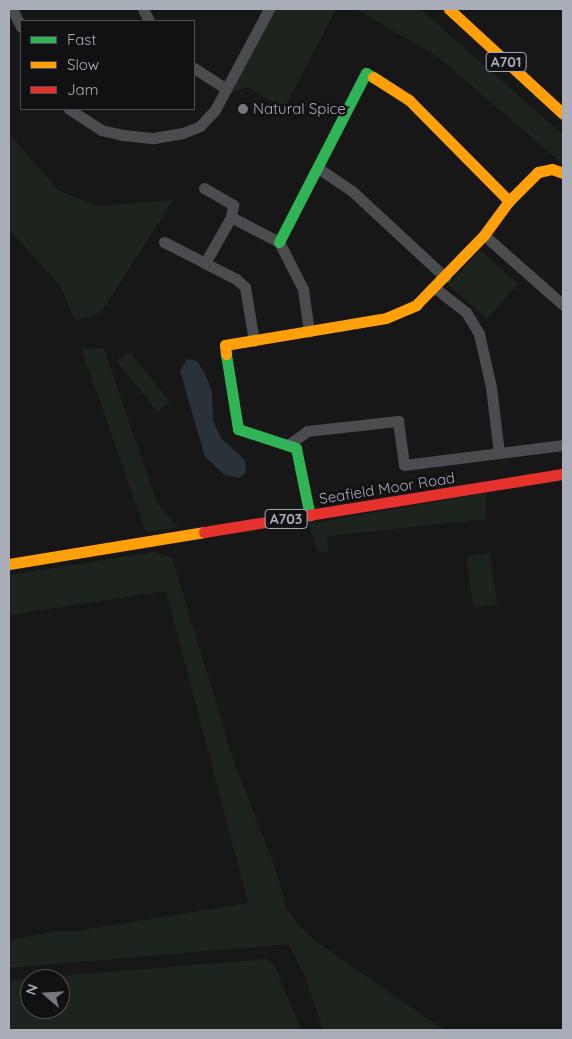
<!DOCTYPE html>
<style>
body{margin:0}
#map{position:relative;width:572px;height:1039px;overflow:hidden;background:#171717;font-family:Quicksand,sans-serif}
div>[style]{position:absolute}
.green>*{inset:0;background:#1d241e;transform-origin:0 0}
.water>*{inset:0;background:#2a3239}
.street>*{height:11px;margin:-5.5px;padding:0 5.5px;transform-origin:5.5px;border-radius:5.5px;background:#4b4c50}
.fast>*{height:11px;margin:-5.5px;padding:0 5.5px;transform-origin:5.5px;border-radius:5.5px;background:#30b455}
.slow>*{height:11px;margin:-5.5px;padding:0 5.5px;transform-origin:5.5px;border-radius:5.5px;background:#ff9f0a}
.jam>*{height:11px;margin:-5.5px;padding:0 5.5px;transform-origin:5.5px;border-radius:5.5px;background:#e5322d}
.dots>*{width:14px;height:14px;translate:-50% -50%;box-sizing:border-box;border:2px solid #111113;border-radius:50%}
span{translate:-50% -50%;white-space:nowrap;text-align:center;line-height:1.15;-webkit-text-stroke:5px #111113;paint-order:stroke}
.shield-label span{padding:1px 4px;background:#111113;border:1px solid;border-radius:4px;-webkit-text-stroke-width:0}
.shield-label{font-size:14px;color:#a8adb8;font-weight:700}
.poi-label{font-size:15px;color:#a8adb8}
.left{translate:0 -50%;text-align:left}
.street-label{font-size:15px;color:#a8adb8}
.frame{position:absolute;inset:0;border:10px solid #a8adb8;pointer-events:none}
.legend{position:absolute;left:20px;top:20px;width:175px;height:90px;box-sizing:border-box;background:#111113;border:1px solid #4d4f55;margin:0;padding:6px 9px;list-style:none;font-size:15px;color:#a8adb8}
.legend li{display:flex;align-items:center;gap:10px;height:25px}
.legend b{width:25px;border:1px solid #4d4f55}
.north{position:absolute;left:20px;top:969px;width:50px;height:50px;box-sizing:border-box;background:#111113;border:1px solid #4d4f55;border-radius:50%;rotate:289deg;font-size:14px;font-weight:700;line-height:20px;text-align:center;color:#a8adb8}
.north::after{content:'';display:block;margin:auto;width:18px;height:22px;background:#757880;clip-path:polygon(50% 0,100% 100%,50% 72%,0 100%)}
</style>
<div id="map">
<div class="green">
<div style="clip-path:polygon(273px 9px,336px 9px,284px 109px,248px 87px,229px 94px)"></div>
<div style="clip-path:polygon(356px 9px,420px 9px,563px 135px,563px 164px,438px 57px)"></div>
<div style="clip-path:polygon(9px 134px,58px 190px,96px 206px,173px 200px,102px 311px,91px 317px,75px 320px,60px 286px,9px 229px)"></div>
<div style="left:480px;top:250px;width:51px;height:47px;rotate:42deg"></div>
<div style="clip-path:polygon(81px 348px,104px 349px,158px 505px,178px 527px,146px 532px)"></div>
<div style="left:129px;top:351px;width:65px;height:16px;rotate:51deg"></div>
<div style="clip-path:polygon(486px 493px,486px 519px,327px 536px,328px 552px,317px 551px,308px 524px)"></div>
<div style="clip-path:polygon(154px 552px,172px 558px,235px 765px,275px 868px,287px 909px,299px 926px,318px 943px,444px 1030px,323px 1030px,304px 974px,289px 944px,9px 968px,9px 941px,54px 931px,77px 931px,248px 903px,166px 591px,9px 615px,9px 575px)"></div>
<div style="left:490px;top:553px;width:52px;height:24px;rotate:82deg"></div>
<div style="clip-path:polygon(evenodd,267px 959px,274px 965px,301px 1030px,9px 1030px,9px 980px,267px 959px,30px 979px,60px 979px,60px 1009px,30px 1009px,30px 979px)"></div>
</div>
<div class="water">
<div style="clip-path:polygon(187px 359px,197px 361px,204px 372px,212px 391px,213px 421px,221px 438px,245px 460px,246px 472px,240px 478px,225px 475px,205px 457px,180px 371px)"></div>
</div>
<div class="street">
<div style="left:12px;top:9px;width:20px;rotate:63deg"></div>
<div style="left:143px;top:9px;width:13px;rotate:63deg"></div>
<div style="left:194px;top:68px;width:37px;rotate:33deg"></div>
<div style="left:69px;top:109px;width:38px;rotate:33deg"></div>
<div style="left:101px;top:130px;width:23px;rotate:13deg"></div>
<div style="left:123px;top:135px;width:31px;rotate:6deg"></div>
<div style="left:154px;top:138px;width:29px;rotate:-10deg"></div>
<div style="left:183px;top:133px;width:18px;rotate:-22deg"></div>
<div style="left:200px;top:126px;width:22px;rotate:-47deg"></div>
<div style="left:215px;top:110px;width:115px;rotate:-61.9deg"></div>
<div style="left:318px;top:168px;width:41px;rotate:34.1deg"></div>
<div style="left:352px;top:191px;width:127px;rotate:42.8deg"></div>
<div style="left:204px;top:188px;width:34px;rotate:30deg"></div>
<div style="left:233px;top:205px;width:12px;rotate:99deg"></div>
<div style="left:484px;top:235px;width:106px;rotate:41.5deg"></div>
<div style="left:164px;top:242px;width:46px;rotate:27.1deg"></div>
<div style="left:435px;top:288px;width:39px;rotate:38deg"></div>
<div style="left:466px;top:312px;width:26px;rotate:59deg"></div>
<div style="left:479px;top:334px;width:54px;rotate:77.2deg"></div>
<div style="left:491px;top:387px;width:66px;rotate:83.1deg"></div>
<div style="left:254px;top:341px;width:55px;rotate:-99.5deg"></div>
<div style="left:245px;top:287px;width:12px;rotate:-138deg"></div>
<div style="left:236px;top:279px;width:35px;rotate:-153deg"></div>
<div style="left:205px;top:263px;width:53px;rotate:-60.5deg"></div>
<div style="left:231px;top:217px;width:54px;rotate:27.5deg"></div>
<div style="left:279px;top:242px;width:53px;rotate:62.9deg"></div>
<div style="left:303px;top:289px;width:43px;rotate:82.1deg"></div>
<div style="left:288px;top:445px;width:24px;rotate:-36deg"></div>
<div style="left:307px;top:431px;width:92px;rotate:-6.3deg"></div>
<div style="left:398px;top:421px;width:44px;rotate:82.2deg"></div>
<div style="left:404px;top:465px;width:160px;rotate:-7.2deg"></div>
</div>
<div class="fast">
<div style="left:279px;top:242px;width:190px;rotate:-62.8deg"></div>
<div style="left:366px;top:73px;width:8px;rotate:30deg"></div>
<div style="left:226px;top:354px;width:76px;rotate:80.9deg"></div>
<div style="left:238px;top:429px;width:61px;rotate:18.1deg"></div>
<div style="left:296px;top:448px;width:69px;rotate:78.4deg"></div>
</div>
<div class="slow">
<div style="left:449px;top:9px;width:155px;rotate:42.6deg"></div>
<div style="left:373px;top:77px;width:43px;rotate:32.6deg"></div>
<div style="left:409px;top:100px;width:142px;rotate:45.3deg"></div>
<div style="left:226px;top:354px;width:9px;rotate:-96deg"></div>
<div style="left:225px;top:345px;width:163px;rotate:-9.5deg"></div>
<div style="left:386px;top:318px;width:33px;rotate:-23deg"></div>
<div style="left:416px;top:305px;width:98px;rotate:-45.8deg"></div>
<div style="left:484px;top:235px;width:42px;rotate:-53.7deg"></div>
<div style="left:509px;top:201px;width:41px;rotate:-45deg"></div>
<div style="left:538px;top:172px;width:14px;rotate:-12deg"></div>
<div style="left:552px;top:169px;width:12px;rotate:20deg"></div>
<div style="left:9px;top:564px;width:198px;rotate:-9.3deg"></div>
</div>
<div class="jam">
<div style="left:204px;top:532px;width:364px;rotate:-9.2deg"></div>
</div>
<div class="dots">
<div style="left:243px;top:109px;background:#757880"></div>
</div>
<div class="shield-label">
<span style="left:506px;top:62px">A701</span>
<span style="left:286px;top:519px">A703</span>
</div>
<div class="poi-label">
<span class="left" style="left:253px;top:109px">Natural Spice</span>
</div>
<div class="street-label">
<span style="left:387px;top:488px;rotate:-9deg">Seafield Moor Road</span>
</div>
<div class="frame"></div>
<ul class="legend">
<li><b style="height:6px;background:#30b455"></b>Fast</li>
<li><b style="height:6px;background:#ff9f0a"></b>Slow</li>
<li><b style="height:6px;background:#e5322d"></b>Jam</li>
</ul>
<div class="north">N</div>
</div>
